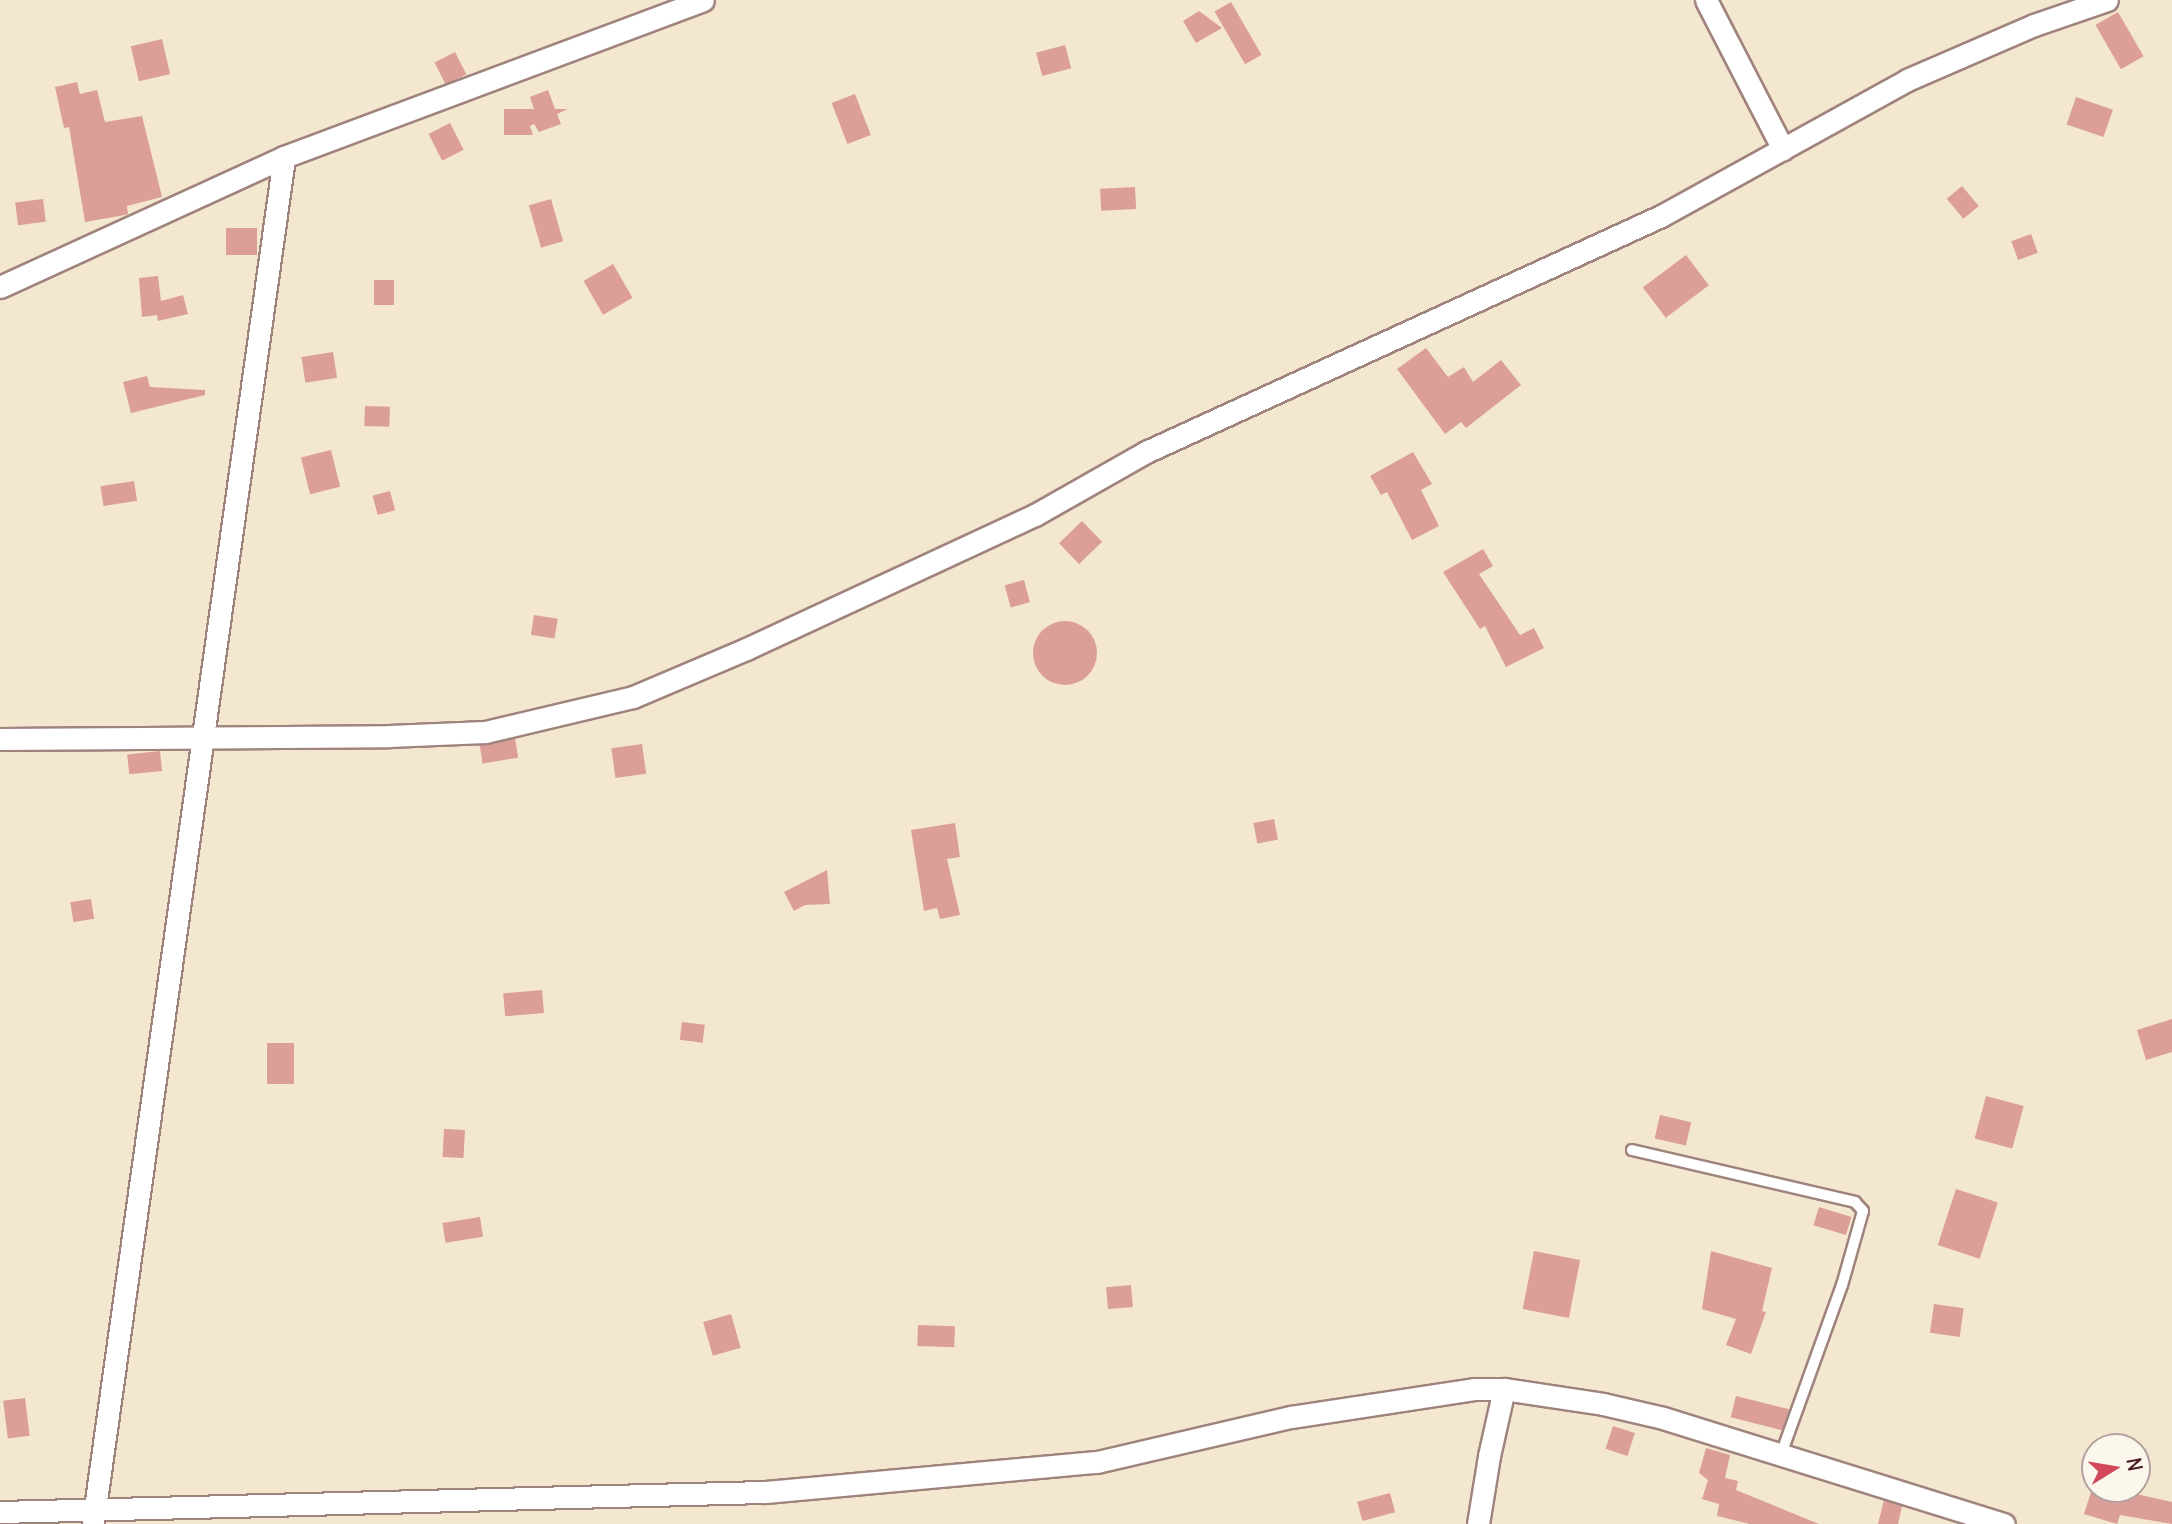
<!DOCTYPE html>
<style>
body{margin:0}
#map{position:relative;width:2172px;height:1524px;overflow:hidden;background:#f4e7cf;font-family:Delius,sans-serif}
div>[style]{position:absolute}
.building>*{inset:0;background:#db9f98;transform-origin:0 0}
.round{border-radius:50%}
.roads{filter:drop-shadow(2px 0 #9f837d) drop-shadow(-2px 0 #9f837d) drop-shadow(0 2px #9f837d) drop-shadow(0 -2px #9f837d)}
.service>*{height:10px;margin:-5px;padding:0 5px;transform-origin:5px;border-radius:5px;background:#fff}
.minor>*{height:21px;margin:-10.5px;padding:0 10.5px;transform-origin:10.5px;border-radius:10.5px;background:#fff}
span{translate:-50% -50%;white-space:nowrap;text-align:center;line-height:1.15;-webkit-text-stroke:5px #fbf7ec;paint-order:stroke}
.north{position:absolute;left:2081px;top:1433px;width:70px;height:70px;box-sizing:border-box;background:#fbf7ec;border:2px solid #b4a19f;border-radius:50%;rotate:79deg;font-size:19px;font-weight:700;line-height:28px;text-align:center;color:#4a1f2b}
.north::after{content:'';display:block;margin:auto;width:24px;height:32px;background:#d1495b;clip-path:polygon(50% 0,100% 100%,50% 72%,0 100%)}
</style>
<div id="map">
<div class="building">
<div style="left:1231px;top:2px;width:61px;height:19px;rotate:60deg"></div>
<div style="clip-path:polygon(1199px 11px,1222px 28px,1196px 43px,1183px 21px)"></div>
<div style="left:2118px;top:12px;width:51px;height:26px;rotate:60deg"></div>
<div style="left:162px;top:39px;width:36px;height:32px;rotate:77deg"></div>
<div style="left:1065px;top:45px;width:24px;height:30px;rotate:75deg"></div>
<div style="left:455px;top:52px;width:25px;height:23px;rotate:63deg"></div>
<div style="clip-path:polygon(77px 82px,80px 94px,97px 90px,105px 122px,142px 116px,162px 197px,127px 206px,128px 214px,125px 215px,85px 222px,69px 127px,64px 128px,55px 87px)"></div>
<div style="clip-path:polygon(548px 90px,555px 109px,568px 109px,557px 114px,561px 124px,539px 132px,534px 124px,530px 126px,533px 135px,504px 135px,504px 109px,534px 109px,530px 97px)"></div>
<div style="left:855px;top:94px;width:44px;height:25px;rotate:69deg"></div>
<div style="left:2076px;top:97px;width:39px;height:29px;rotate:19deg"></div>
<div style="left:450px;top:123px;width:30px;height:24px;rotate:63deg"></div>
<div style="left:1962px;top:186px;width:26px;height:20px;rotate:50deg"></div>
<div style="left:1135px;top:187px;width:22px;height:35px;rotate:87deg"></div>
<div style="left:43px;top:199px;width:23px;height:28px;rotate:83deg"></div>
<div style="left:551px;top:199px;width:44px;height:23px;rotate:74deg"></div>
<div style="left:257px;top:228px;width:27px;height:31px;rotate:90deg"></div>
<div style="left:2031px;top:234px;width:20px;height:21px;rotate:70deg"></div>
<div style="left:1686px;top:255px;width:38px;height:54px;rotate:53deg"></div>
<div style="left:613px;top:264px;width:39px;height:34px;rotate:60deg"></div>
<div style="clip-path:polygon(158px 276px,161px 301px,183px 295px,188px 314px,158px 321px,157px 315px,142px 317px,139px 278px)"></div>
<div style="left:374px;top:280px;width:20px;height:25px"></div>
<div style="clip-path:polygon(1426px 348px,1448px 377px,1464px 367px,1473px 382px,1501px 360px,1521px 385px,1466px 428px,1461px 422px,1445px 434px,1397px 369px)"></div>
<div style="left:333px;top:352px;width:26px;height:32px;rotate:81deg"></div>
<div style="clip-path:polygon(147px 376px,150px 387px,205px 390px,205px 395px,131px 413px,123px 382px)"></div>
<div style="left:365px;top:406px;width:25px;height:20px;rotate:2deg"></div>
<div style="left:331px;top:450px;width:38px;height:31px;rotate:76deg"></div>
<div style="clip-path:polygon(1413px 452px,1432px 484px,1421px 490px,1439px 526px,1412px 540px,1387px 492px,1381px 495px,1370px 476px)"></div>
<div style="left:134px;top:481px;width:20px;height:34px;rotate:81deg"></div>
<div style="left:390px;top:491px;width:20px;height:18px;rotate:75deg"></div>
<div style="left:1082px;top:521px;width:29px;height:32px;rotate:46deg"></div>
<div style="clip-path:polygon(1483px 549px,1493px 566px,1479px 574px,1520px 635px,1534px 628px,1544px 648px,1506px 667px,1485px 626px,1480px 629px,1443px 572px)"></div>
<div style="left:1024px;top:580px;width:23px;height:20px;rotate:75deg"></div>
<div style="left:534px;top:615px;width:24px;height:20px;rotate:9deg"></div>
<div class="round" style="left:1033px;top:621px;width:64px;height:64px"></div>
<div style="left:515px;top:738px;width:20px;height:36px;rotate:81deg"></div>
<div style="left:642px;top:744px;width:30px;height:31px;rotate:82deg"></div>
<div style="left:160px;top:751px;width:20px;height:33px;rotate:84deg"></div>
<div style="left:1274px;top:819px;width:21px;height:21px;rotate:79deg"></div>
<div style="clip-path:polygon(955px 823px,960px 857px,947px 859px,960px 915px,940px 919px,937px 908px,924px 911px,911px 830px)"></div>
<div style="clip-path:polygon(827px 870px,830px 904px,805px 905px,794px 911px,784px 892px)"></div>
<div style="left:91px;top:899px;width:20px;height:21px;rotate:81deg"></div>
<div style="left:542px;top:990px;width:23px;height:39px;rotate:85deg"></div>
<div style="clip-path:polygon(2172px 1019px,2172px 1052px,2146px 1060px,2137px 1030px)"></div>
<div style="left:682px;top:1022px;width:23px;height:18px;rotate:7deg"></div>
<div style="left:267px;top:1043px;width:27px;height:41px"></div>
<div style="left:1986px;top:1096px;width:39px;height:44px;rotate:15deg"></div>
<div style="left:1660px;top:1115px;width:32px;height:24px;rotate:13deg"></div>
<div style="left:444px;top:1129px;width:21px;height:28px;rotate:3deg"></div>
<div style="left:1956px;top:1189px;width:44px;height:59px;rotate:18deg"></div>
<div style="left:1819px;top:1207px;width:34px;height:19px;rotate:17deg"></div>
<div style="left:480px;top:1217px;width:20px;height:38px;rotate:81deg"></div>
<div style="left:1534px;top:1251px;width:47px;height:59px;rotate:11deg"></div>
<div style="clip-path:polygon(1711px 1251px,1772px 1268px,1762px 1311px,1766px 1312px,1751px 1354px,1726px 1345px,1736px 1319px,1702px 1309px)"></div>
<div style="left:1131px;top:1285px;width:22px;height:25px;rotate:85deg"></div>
<div style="left:1934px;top:1304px;width:30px;height:29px;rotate:8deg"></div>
<div style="left:731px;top:1314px;width:35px;height:29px;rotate:74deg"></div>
<div style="left:918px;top:1325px;width:37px;height:21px;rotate:2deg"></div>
<div style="left:1736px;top:1396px;width:55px;height:22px;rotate:14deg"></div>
<div style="left:25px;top:1398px;width:38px;height:22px;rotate:83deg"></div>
<div style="left:1613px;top:1426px;width:23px;height:24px;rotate:18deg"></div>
<div style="clip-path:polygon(1706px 1448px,1730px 1455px,1725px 1478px,1738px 1481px,1736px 1490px,1819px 1524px,1750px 1524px,1717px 1516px,1719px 1504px,1702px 1499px,1708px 1480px,1699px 1473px)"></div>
<div style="clip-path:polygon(2092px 1489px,2114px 1489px,2172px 1502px,2172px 1524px,2120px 1515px,2117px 1524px,2084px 1514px)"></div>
<div style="left:1390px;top:1493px;width:20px;height:34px;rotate:75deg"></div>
<div style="clip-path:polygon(1884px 1500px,1902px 1506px,1898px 1524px,1878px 1524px)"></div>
</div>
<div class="roads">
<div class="service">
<div style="left:1632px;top:1150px;width:229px;rotate:13.1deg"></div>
<div style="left:1855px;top:1202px;width:12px;rotate:48deg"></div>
<div style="left:1863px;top:1211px;width:77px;rotate:105.8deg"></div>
<div style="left:1842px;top:1285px;width:180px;rotate:109.8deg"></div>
</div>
<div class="minor">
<div style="left:1706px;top:0;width:168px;rotate:62.7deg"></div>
<div style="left:0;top:287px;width:312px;rotate:-24.6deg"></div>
<div style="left:284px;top:157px;width:447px;rotate:-20.5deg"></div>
<div style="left:0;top:739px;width:389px;rotate:-0.4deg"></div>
<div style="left:389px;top:736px;width:96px;rotate:-2.4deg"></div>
<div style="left:485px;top:732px;width:152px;rotate:-13.3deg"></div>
<div style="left:633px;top:697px;width:123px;rotate:-23deg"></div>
<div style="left:746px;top:649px;width:319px;rotate:-24.9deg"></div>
<div style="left:1035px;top:515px;width:128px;rotate:-29.6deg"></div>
<div style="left:1146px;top:452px;width:566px;rotate:-24.62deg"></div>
<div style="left:1661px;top:216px;width:281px;rotate:-28.9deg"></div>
<div style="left:1907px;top:80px;width:138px;rotate:-23.4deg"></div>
<div style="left:2034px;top:25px;width:77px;rotate:-18.9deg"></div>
<div style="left:0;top:1512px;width:765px;rotate:-1.5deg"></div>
<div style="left:765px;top:1492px;width:333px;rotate:-5.2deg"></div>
<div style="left:1097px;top:1462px;width:199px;rotate:-13.1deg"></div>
<div style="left:1291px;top:1417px;width:185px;rotate:-8.7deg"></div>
<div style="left:1474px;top:1389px;width:30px"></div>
<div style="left:1504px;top:1389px;width:100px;rotate:8.6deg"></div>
<div style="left:1603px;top:1404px;width:62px;rotate:13.1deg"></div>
<div style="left:1663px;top:1418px;width:357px;rotate:17.3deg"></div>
<div style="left:93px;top:1522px;width:1378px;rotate:-82.03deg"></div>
<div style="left:1478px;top:1524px;width:69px;rotate:-80.8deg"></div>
<div style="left:1489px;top:1456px;width:69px;rotate:-77.4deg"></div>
</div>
</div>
<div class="north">N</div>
</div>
